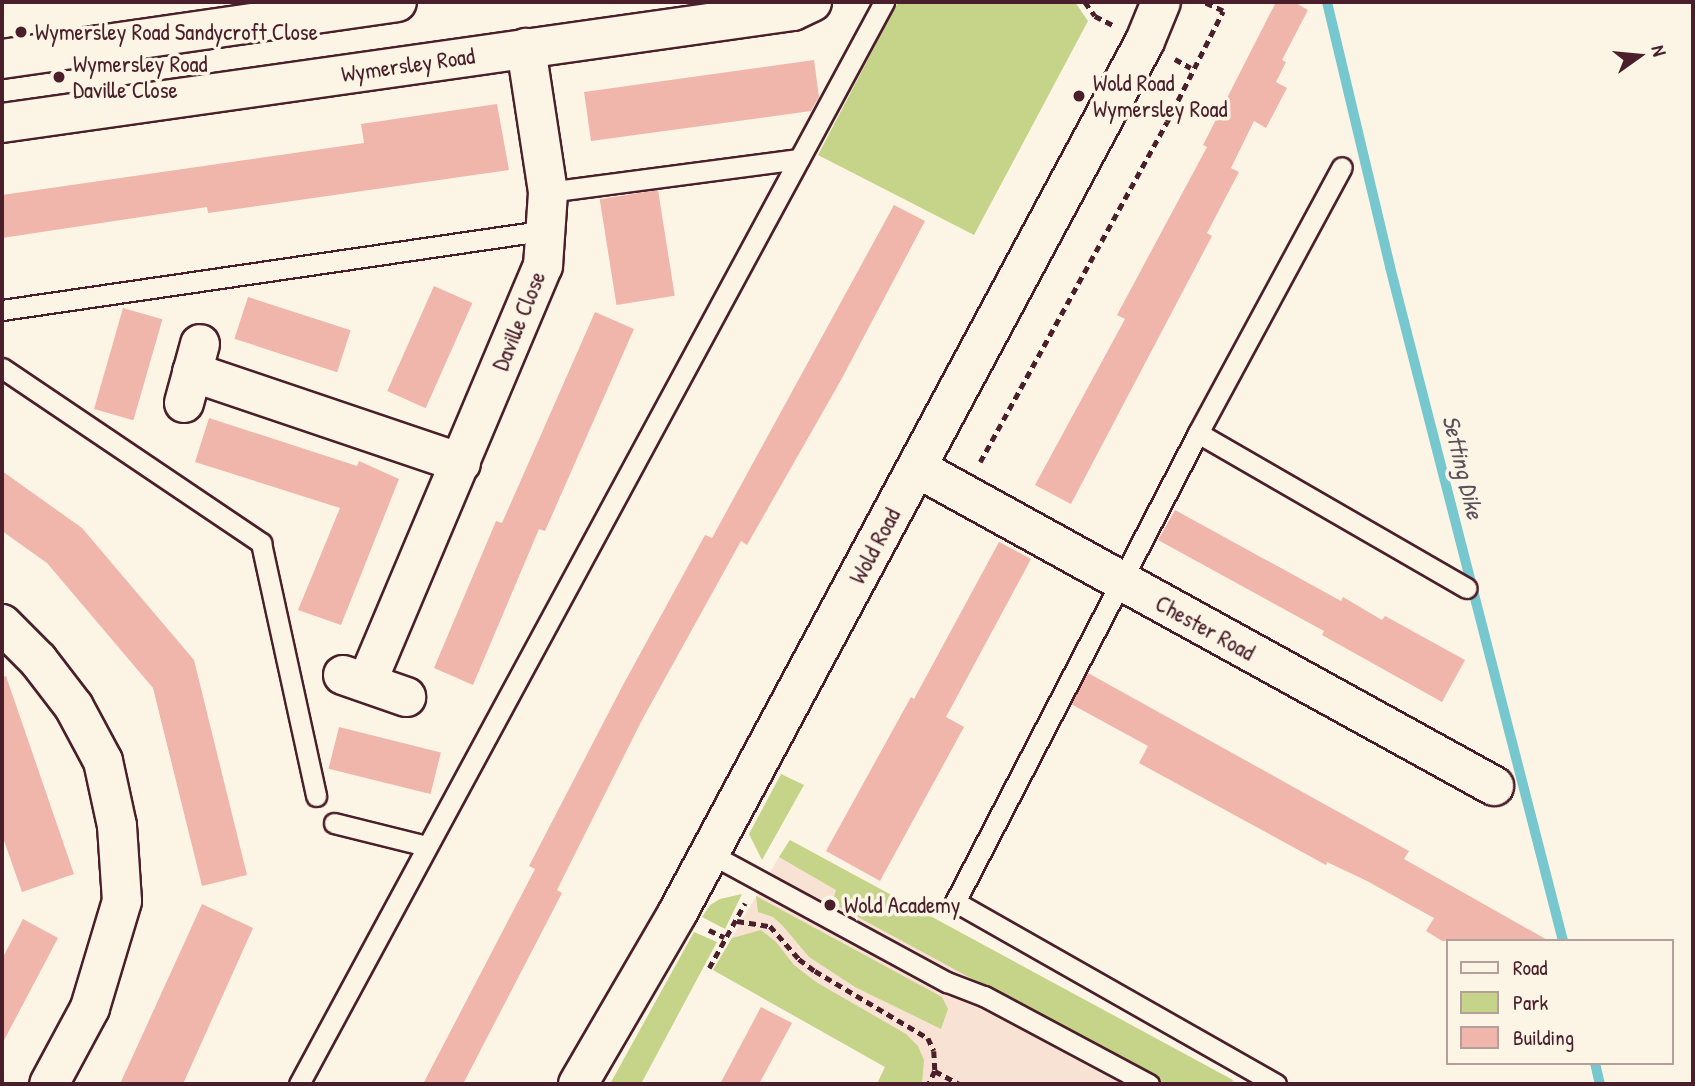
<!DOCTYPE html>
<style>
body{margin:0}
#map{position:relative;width:1695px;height:1086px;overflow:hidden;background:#fcf5e5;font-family:"Patrick Hand",sans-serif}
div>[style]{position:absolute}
.built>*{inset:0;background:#f8e2d4}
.green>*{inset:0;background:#c5d488}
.stream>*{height:10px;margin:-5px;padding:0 5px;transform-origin:5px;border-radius:5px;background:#77c7cf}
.building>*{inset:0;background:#f0b6ab;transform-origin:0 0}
.path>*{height:4.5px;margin-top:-2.25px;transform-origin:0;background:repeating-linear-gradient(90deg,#4a1f2b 0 7px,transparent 0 12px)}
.roads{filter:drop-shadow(2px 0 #4a1f2b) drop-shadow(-2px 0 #4a1f2b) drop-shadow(0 2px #4a1f2b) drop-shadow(0 -2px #4a1f2b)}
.service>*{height:19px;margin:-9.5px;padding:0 9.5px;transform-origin:9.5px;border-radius:9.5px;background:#fcf5e5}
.minor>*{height:38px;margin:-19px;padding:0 19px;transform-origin:19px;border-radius:19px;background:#fcf5e5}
.dots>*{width:19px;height:19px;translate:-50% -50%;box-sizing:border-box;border:4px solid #fcf5e5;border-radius:50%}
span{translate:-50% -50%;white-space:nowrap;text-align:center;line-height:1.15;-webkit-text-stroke:7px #fcf5e5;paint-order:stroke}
.poi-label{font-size:23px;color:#4a1f2b}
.left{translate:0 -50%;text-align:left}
.street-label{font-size:23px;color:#4a1f2b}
.water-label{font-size:24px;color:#58515c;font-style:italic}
.frame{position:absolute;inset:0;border:4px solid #4a1f2b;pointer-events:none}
.legend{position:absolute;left:1446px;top:939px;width:228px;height:126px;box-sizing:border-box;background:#fcf5e5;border:2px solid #b59f9b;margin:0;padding:9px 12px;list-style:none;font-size:21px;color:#4a1f2b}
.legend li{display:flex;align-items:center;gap:14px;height:35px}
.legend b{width:35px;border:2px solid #b59f9b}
.north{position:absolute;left:1604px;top:21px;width:70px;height:70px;-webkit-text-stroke:5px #fcf5e5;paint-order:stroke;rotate:75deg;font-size:19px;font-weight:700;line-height:28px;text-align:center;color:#4a1f2b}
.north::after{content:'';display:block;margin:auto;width:24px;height:32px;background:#4a1f2b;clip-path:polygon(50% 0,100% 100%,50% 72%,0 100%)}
</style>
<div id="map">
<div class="built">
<div style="clip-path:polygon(789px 840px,1086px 1002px,1240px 1084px,877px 1084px,885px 1067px,713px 970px)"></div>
</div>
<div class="green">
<div style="clip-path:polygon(898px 2px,1075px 2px,1088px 21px,974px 235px,818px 155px)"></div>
<div style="clip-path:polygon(781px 774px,804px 785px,762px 860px,749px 834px)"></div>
<div style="clip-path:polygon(790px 840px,1233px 1080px,1231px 1084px,1166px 1084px,832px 903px,836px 890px,779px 857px)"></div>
<div style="clip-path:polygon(742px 894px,725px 929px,702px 917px,710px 905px,720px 899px)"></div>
<div style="clip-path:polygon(756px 896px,942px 997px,948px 1009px,941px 1029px,855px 987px,809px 957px,783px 926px,773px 917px,758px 912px)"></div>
<div style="clip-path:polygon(761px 930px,776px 942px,794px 965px,816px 982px,906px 1034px,918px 1046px,924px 1060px,922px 1084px,877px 1084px,885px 1067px,713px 970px,732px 938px)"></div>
<div style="clip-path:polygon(694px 932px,717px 942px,641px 1084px,610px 1084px)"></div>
</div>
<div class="stream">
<div style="left:1327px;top:2px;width:272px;rotate:76.6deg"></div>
<div style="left:1390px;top:267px;width:696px;rotate:75.6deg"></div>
<div style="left:1595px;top:1063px;width:22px;rotate:77deg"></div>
</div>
<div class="building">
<div style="clip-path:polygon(1276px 2px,1294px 2px,1308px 10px,1282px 60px,1286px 62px,1276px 82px,1287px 88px,1266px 128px,1254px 121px,1231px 168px,1239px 172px,1207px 233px,1212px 236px,1071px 504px,1035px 485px,1125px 319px,1117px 315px,1207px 147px,1203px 145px)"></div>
<div style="clip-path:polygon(814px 60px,819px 97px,811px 111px,591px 141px,584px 92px)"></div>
<div style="clip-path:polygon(497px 104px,509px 170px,208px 213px,207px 207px,2px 238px,2px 195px,364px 143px,361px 124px)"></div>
<div style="left:658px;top:190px;width:107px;height:59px;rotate:81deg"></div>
<div style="clip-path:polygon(894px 205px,925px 221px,841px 380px,747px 545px,741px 541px,642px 720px,557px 890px,562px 893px,463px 1084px,423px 1084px,535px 869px,529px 866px,623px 685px,705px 535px,712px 538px)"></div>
<div style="left:434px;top:286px;width:42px;height:115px;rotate:24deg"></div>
<div style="left:248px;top:297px;width:108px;height:44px;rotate:18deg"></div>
<div style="left:123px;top:308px;width:41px;height:105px;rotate:16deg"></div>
<div style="clip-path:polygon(595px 312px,634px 329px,545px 531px,539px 529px,473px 685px,434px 668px,496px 521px,502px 523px)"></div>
<div style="clip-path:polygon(209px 418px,357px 466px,359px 461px,399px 479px,341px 625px,298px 610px,340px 508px,195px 462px)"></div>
<div style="clip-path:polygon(2px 471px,82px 528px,194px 660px,247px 875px,202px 886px,153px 688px,47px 563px,2px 531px)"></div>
<div style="clip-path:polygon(1175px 510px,1341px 601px,1343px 597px,1382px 620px,1385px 616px,1465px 660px,1442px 702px,1322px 635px,1324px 631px,1158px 540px)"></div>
<div style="clip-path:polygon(999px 542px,1031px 559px,946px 717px,964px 727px,880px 881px,826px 851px,911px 697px,914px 699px)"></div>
<div style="clip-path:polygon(1088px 673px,1409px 851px,1404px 859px,1549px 941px,1442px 941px,1426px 931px,1434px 918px,1367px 881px,1327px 862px,1326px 865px,1139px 763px,1148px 746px,1071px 704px)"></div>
<div style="clip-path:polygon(6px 676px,74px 874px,22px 892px,2px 835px,2px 677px)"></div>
<div style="left:339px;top:727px;width:105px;height:43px;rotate:14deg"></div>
<div style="clip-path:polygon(202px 904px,253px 928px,183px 1084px,120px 1084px)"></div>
<div style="clip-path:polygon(23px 919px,58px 938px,2px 1044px,2px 959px)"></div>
<div style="clip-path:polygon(761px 1007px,792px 1023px,759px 1084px,720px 1084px)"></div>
</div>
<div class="path">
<div style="left:1085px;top:2px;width:17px;rotate:54deg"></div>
<div style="left:1095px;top:16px;width:20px;rotate:27deg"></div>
<div style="left:1175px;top:59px;width:18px;rotate:29deg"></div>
<div style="left:980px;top:462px;width:388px;rotate:-61.2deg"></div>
<div style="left:1167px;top:122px;width:124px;rotate:-63.2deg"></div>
<div style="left:1223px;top:11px;width:22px;rotate:-156deg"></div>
<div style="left:737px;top:921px;width:33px;rotate:9deg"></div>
<div style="left:770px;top:926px;width:44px;rotate:48.7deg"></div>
<div style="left:799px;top:959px;width:20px;rotate:37deg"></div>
<div style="left:815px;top:971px;width:131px;rotate:30.7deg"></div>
<div style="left:928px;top:1038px;width:14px;rotate:65deg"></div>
<div style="left:934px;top:1051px;width:20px;rotate:87deg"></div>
<div style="left:935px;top:1071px;width:14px;rotate:115deg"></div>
<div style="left:709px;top:930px;width:17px;rotate:25deg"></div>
<div style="left:709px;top:968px;width:74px;rotate:-61deg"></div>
<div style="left:935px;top:1071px;width:27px;rotate:28deg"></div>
</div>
<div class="roads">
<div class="service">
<div style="left:548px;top:192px;width:253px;rotate:-7.5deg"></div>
<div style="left:2px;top:310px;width:552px;rotate:-8.34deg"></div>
<div style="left:2px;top:368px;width:313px;rotate:34deg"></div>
<div style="left:261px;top:543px;width:259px;rotate:77.7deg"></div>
<div style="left:1198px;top:433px;width:310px;rotate:30deg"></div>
<div style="left:334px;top:823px;width:95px;rotate:14deg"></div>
<div style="left:709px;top:853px;width:271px;rotate:28.5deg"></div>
<div style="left:947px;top:982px;width:40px;rotate:21deg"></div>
<div style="left:984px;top:996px;width:187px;rotate:28.1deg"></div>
<div style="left:299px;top:1084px;width:1230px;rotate:-61.6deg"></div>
<div style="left:1276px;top:1084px;width:369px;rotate:-150.4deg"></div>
<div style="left:955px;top:902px;width:528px;rotate:-62.61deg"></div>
<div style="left:1198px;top:433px;width:302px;rotate:-61.6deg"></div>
</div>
<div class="minor">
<div style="left:2px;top:59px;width:399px;rotate:-8.2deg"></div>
<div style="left:2px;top:123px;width:799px;rotate:-8.06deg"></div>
<div style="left:793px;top:11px;width:21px;rotate:-25deg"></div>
<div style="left:192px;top:372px;width:284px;rotate:18.7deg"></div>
<div style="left:184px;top:403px;width:61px;rotate:-74.8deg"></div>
<div style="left:917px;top:468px;width:659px;rotate:28.86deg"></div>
<div style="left:2px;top:624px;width:51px;rotate:45deg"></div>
<div style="left:38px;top:660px;width:59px;rotate:52.5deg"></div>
<div style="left:74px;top:707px;width:61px;rotate:61.8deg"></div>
<div style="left:103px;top:761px;width:66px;rotate:77.8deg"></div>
<div style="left:117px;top:826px;width:75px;rotate:86.2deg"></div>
<div style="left:122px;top:901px;width:112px;rotate:106.7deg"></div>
<div style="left:90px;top:1008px;width:86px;rotate:118.3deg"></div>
<div style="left:343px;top:675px;width:67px;rotate:19.2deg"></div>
<div style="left:367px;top:682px;width:452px;rotate:-67.1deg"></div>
<div style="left:543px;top:266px;width:74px;rotate:-86.1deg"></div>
<div style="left:548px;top:192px;width:146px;rotate:-98.7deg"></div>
<div style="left:578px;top:1084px;width:199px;rotate:-59.8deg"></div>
<div style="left:678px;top:912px;width:988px;rotate:-61.8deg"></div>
<div style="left:1145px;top:41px;width:42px;rotate:-67.7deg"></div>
</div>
</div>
<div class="dots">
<div style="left:21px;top:32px;background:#4a1f2b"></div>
<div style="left:59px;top:77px;background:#4a1f2b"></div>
<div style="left:1079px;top:96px;background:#4a1f2b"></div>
<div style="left:830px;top:905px;background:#4a1f2b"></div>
</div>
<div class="poi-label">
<span class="left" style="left:35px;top:32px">Wymersley Road Sandycroft Close</span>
<span class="left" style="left:73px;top:77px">Wymersley Road<br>Daville Close</span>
<span class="left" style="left:1093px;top:96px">Wold Road<br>Wymersley Road</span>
<span class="left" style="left:844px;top:905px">Wold Academy</span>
</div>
<div class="street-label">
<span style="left:408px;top:65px;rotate:-8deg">Wymersley Road</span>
<span style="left:519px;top:321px;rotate:-68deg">Daville Close</span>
<span style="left:875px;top:546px;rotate:-62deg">Wold Road</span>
<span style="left:1205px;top:628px;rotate:29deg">Chester Road</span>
</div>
<div class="water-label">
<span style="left:1463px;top:467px;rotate:76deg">Setting Dike</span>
</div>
<div class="frame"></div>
<ul class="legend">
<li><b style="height:9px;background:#fcf5e5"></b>Road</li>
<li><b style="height:19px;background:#c5d488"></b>Park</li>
<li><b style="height:19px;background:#f0b6ab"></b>Building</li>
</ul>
<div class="north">N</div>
</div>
